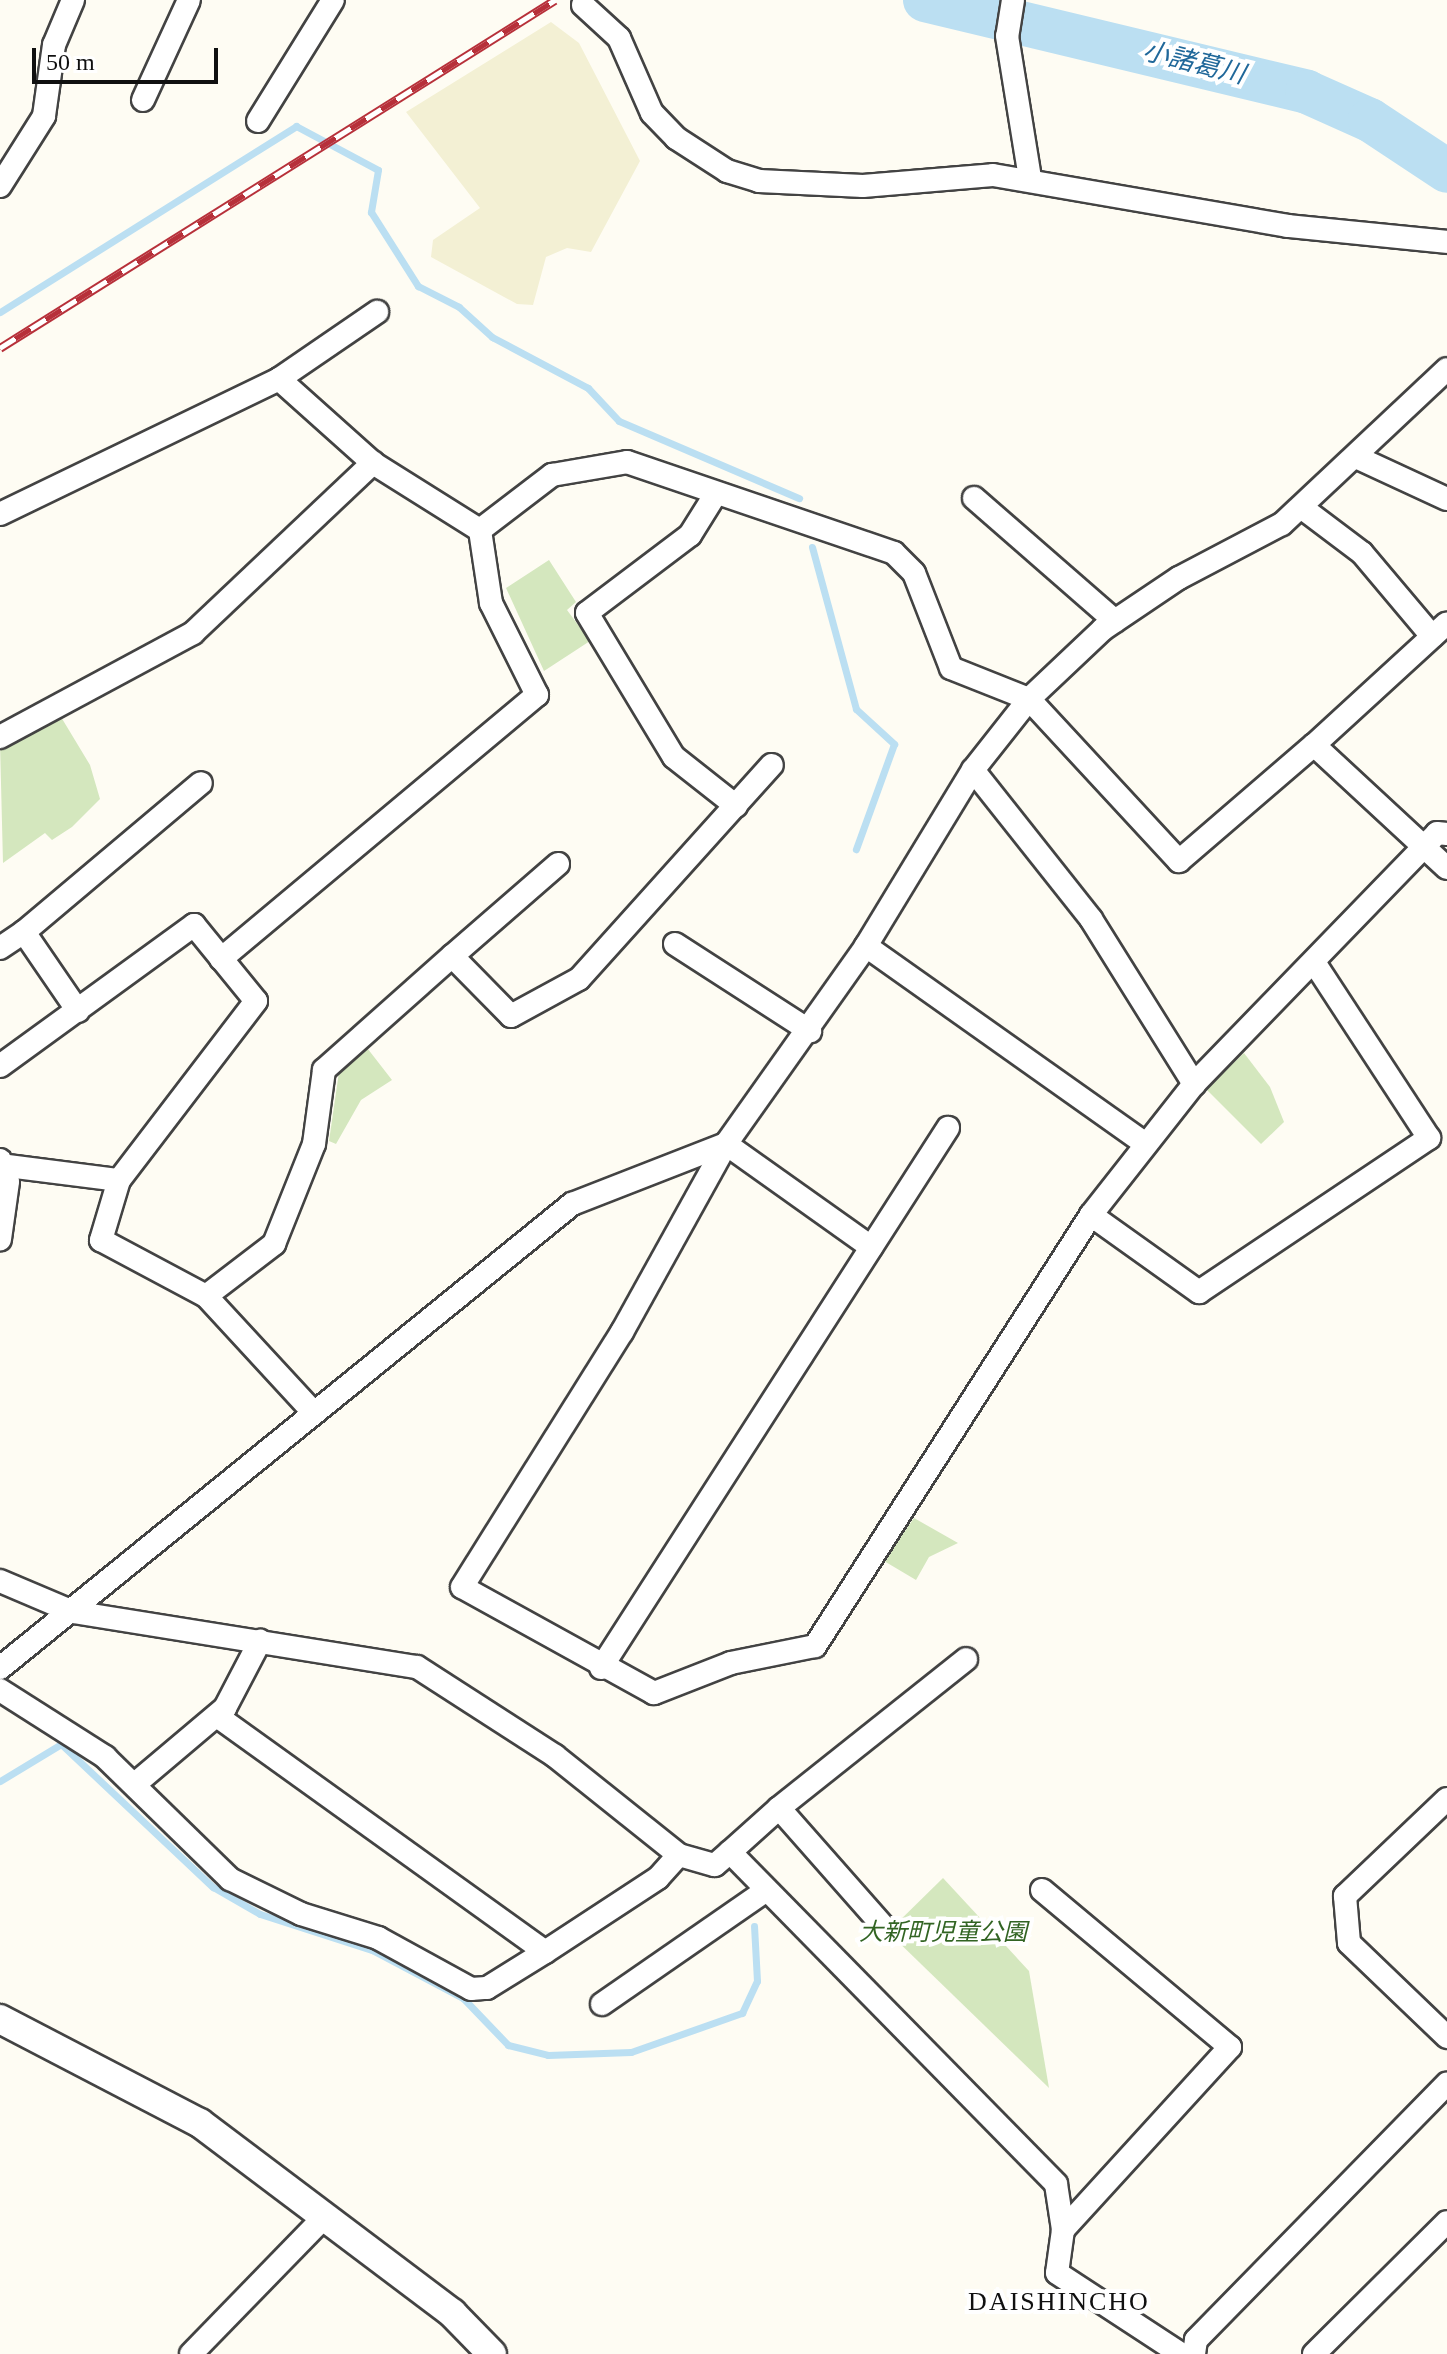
<!DOCTYPE html>
<meta charset="utf-8">
<style>
body{margin:0}
#map{position:relative;width:1447px;height:2354px;overflow:hidden;background:#fefcf3;font-family:"Times New Roman","Noto Sans JP",serif}
div>[style]{position:absolute}
.farmland>*{inset:0;background:#f3f0d4}
.green>*{inset:0;background:#d4e7be}
.stream>*{height:7px;margin:-3.5px;padding:0 3.5px;transform-origin:3.5px;border-radius:3.5px;background:#bbdff2}
.river>*{height:44px;margin:-22px;padding:0 22px;transform-origin:22px;border-radius:22px;background:#bbdff2}
.roads{filter:drop-shadow(2px 0 #434343) drop-shadow(-2px 0 #434343) drop-shadow(0 2px #434343) drop-shadow(0 -2px #434343)}
.minor>*{height:22px;margin:-11px;padding:0 11px;transform-origin:11px;border-radius:11px;background:#fff}
.tertiary>*{height:28px;margin:-14px;padding:0 14px;transform-origin:14px;border-radius:14px;background:#fff}
.rail>*{height:9px;margin-top:-4.5px;transform-origin:0;background:repeating-linear-gradient(90deg,#fff 0 18px,#b7303a 0 36px);box-sizing:border-box;border-block:2px solid #b7303a}
span{translate:-50% -50%;white-space:nowrap;text-align:center;line-height:1.15;-webkit-text-stroke:8px #fff;paint-order:stroke}
.park-label{font-size:24px;color:#326423;font-style:italic}
.water-label{font-size:26px;color:#20689a;font-style:italic}
.neighbourhood-label{font-size:26px;color:#101010;letter-spacing:2px}
.scale{position:absolute;left:32px;top:48px;width:186px;height:36px;box-sizing:border-box;border:4px solid #101010;border-top:0;padding-left:10px;font-size:24px;line-height:28px;white-space:nowrap;color:#101010;-webkit-text-stroke:6px #fff;paint-order:stroke}
</style>
<div id="map">
<div class="farmland">
<div style="clip-path:polygon(551px 22px,579px 43px,640px 161px,591px 252px,567px 248px,546px 257px,533px 305px,517px 304px,431px 257px,433px 240px,480px 208px,406px 112px)"></div>
</div>
<div class="green">
<div style="clip-path:polygon(549px 560px,576px 602px,567px 610px,590px 641px,544px 671px,506px 588px)"></div>
<div style="clip-path:polygon(58px 712px,90px 765px,100px 799px,72px 827px,52px 840px,45px 833px,3px 863px,0 743px)"></div>
<div style="clip-path:polygon(364px 1044px,392px 1080px,361px 1100px,336px 1144px,329px 1141px,340px 1065px)"></div>
<div style="clip-path:polygon(1244px 1053px,1270px 1087px,1284px 1122px,1261px 1144px,1206px 1089px)"></div>
<div style="clip-path:polygon(914px 1518px,958px 1543px,929px 1557px,916px 1580px,884px 1561px)"></div>
<div style="clip-path:polygon(943px 1878px,1029px 1971px,1049px 2088px,888px 1932px)"></div>
</div>
<div class="stream">
<div style="left:0;top:312px;width:350px;rotate:-32.1deg"></div>
<div style="left:296px;top:126px;width:93px;rotate:28.2deg"></div>
<div style="left:378px;top:170px;width:43px;rotate:99.5deg"></div>
<div style="left:371px;top:212px;width:88px;rotate:57.6deg"></div>
<div style="left:418px;top:286px;width:46px;rotate:27.1deg"></div>
<div style="left:459px;top:307px;width:45px;rotate:42.3deg"></div>
<div style="left:492px;top:337px;width:109px;rotate:28deg"></div>
<div style="left:588px;top:388px;width:45px;rotate:46.8deg"></div>
<div style="left:619px;top:421px;width:196px;rotate:23.2deg"></div>
<div style="left:812px;top:547px;width:168px;rotate:74.8deg"></div>
<div style="left:856px;top:709px;width:52px;rotate:42.6deg"></div>
<div style="left:894px;top:744px;width:112px;rotate:109.9deg"></div>
<div style="left:0;top:1781px;width:71px;rotate:-31.2deg"></div>
<div style="left:61px;top:1744px;width:209px;rotate:43.3deg"></div>
<div style="left:213px;top:1887px;width:54px;rotate:29.9deg"></div>
<div style="left:260px;top:1914px;width:118px;rotate:17.8deg"></div>
<div style="left:372px;top:1950px;width:103px;rotate:27.8deg"></div>
<div style="left:463px;top:1998px;width:65px;rotate:46.2deg"></div>
<div style="left:508px;top:2045px;width:41px;rotate:14deg"></div>
<div style="left:548px;top:2055px;width:83px;rotate:-2.1deg"></div>
<div style="left:631px;top:2052px;width:118px;rotate:-19.4deg"></div>
<div style="left:742px;top:2013px;width:35px;rotate:-65deg"></div>
<div style="left:757px;top:1981px;width:55px;rotate:-93.1deg"></div>
</div>
<div class="river">
<div style="left:925px;top:0;width:393px;rotate:13.5deg"></div>
<div style="left:1307px;top:92px;width:69px;rotate:24deg"></div>
<div style="left:1370px;top:120px;width:92px;rotate:33.5deg"></div>
</div>
<div class="roads">
<div class="minor">
<div style="left:1013px;top:0;width:36px;rotate:99deg"></div>
<div style="left:1007px;top:36px;width:144px;rotate:80.8deg"></div>
<div style="left:583px;top:5px;width:49px;rotate:42.5deg"></div>
<div style="left:619px;top:38px;width:82px;rotate:66.3deg"></div>
<div style="left:652px;top:113px;width:35px;rotate:46deg"></div>
<div style="left:676px;top:138px;width:61px;rotate:32.9deg"></div>
<div style="left:727px;top:171px;width:34px;rotate:17deg"></div>
<div style="left:759px;top:181px;width:104px;rotate:2.8deg"></div>
<div style="left:863px;top:186px;width:130px;rotate:-4.8deg"></div>
<div style="left:993px;top:175px;width:299px;rotate:9.8deg"></div>
<div style="left:1288px;top:226px;width:160px;rotate:5.7deg"></div>
<div style="left:143px;top:100px;width:110px;rotate:-65.3deg"></div>
<div style="left:258px;top:121px;width:142px;rotate:-58.2deg"></div>
<div style="left:0;top:186px;width:83px;rotate:-57.8deg"></div>
<div style="left:44px;top:116px;width:72px;rotate:-82deg"></div>
<div style="left:54px;top:45px;width:49px;rotate:-67.1deg"></div>
<div style="left:279px;top:379px;width:119px;rotate:-34.4deg"></div>
<div style="left:1356px;top:457px;width:100px;rotate:24.8deg"></div>
<div style="left:715px;top:495px;width:47px;rotate:122deg"></div>
<div style="left:690px;top:535px;width:129px;rotate:142.9deg"></div>
<div style="left:587px;top:613px;width:168px;rotate:58.9deg"></div>
<div style="left:674px;top:757px;width:79px;rotate:38.3deg"></div>
<div style="left:974px;top:498px;width:187px;rotate:41.1deg"></div>
<div style="left:1301px;top:507px;width:76px;rotate:37deg"></div>
<div style="left:1362px;top:553px;width:109px;rotate:49.9deg"></div>
<div style="left:0;top:514px;width:310px;rotate:-25.8deg"></div>
<div style="left:279px;top:379px;width:126px;rotate:41.8deg"></div>
<div style="left:373px;top:463px;width:126px;rotate:32.1deg"></div>
<div style="left:480px;top:530px;width:91px;rotate:-37.4deg"></div>
<div style="left:552px;top:475px;width:76px;rotate:-9.8deg"></div>
<div style="left:627px;top:462px;width:282px;rotate:18.8deg"></div>
<div style="left:894px;top:553px;width:28px;rotate:45deg"></div>
<div style="left:914px;top:573px;width:102px;rotate:68.7deg"></div>
<div style="left:951px;top:668px;width:84px;rotate:21.7deg"></div>
<div style="left:1029px;top:699px;width:221px;rotate:47.2deg"></div>
<div style="left:1179px;top:861px;width:178px;rotate:-40.7deg"></div>
<div style="left:1314px;top:745px;width:181px;rotate:42.8deg"></div>
<div style="left:0;top:737px;width:219px;rotate:-28.3deg"></div>
<div style="left:193px;top:633px;width:248px;rotate:-43.4deg"></div>
<div style="left:1314px;top:745px;width:180px;rotate:-42.5deg"></div>
<div style="left:973px;top:770px;width:190px;rotate:51.6deg"></div>
<div style="left:1091px;top:919px;width:195px;rotate:58deg"></div>
<div style="left:1194px;top:1084px;width:167px;rotate:128.2deg"></div>
<div style="left:1091px;top:1215px;width:512px;rotate:122.63deg"></div>
<div style="left:815px;top:1646px;width:86px;rotate:168.6deg"></div>
<div style="left:731px;top:1663px;width:83px;rotate:158.7deg"></div>
<div style="left:654px;top:1693px;width:219px;rotate:-151.1deg"></div>
<div style="left:462px;top:1587px;width:301px;rotate:-57.9deg"></div>
<div style="left:622px;top:1332px;width:215px;rotate:-61deg"></div>
<div style="left:726px;top:1144px;width:242px;rotate:-54.7deg"></div>
<div style="left:866px;top:946px;width:206px;rotate:-58.7deg"></div>
<div style="left:973px;top:770px;width:90px;rotate:-51.7deg"></div>
<div style="left:1029px;top:699px;width:102px;rotate:-43.4deg"></div>
<div style="left:1103px;top:629px;width:92px;rotate:-33.9deg"></div>
<div style="left:1179px;top:578px;width:116px;rotate:-27.7deg"></div>
<div style="left:1282px;top:524px;width:226px;rotate:-43.2deg"></div>
<div style="left:558px;top:864px;width:140px;rotate:139deg"></div>
<div style="left:452px;top:956px;width:84px;rotate:45.5deg"></div>
<div style="left:511px;top:1016px;width:77px;rotate:-28.6deg"></div>
<div style="left:579px;top:979px;width:288px;rotate:-48deg"></div>
<div style="left:675px;top:944px;width:161px;rotate:32.8deg"></div>
<div style="left:866px;top:946px;width:339px;rotate:35.3deg"></div>
<div style="left:0;top:948px;width:29px;rotate:-34deg"></div>
<div style="left:221px;top:959px;width:412px;rotate:-39.9deg"></div>
<div style="left:537px;top:695px;width:103px;rotate:-116.6deg"></div>
<div style="left:491px;top:603px;width:74px;rotate:-98.6deg"></div>
<div style="left:78px;top:1011px;width:96px;rotate:-124.4deg"></div>
<div style="left:24px;top:932px;width:231px;rotate:-40.1deg"></div>
<div style="left:0;top:1066px;width:240px;rotate:-36deg"></div>
<div style="left:194px;top:925px;width:98px;rotate:50.8deg"></div>
<div style="left:256px;top:1001px;width:225px;rotate:127.4deg"></div>
<div style="left:119px;top:1180px;width:63px;rotate:106.7deg"></div>
<div style="left:101px;top:1240px;width:119px;rotate:28.1deg"></div>
<div style="left:1194px;top:1084px;width:349px;rotate:-45.9deg"></div>
<div style="left:1437px;top:833px;width:10px;rotate:6deg"></div>
<div style="left:726px;top:1144px;width:178px;rotate:35.4deg"></div>
<div style="left:0;top:1160px;width:23px;rotate:70deg"></div>
<div style="left:8px;top:1182px;width:58px;rotate:98deg"></div>
<div style="left:0;top:1165px;width:120px;rotate:7.2deg"></div>
<div style="left:1091px;top:1215px;width:133px;rotate:35.5deg"></div>
<div style="left:1199px;top:1292px;width:277px;rotate:-33.8deg"></div>
<div style="left:1429px;top:1138px;width:207px;rotate:-123.2deg"></div>
<div style="left:314px;top:1413px;width:159px;rotate:-132.7deg"></div>
<div style="left:206px;top:1296px;width:86px;rotate:-37.4deg"></div>
<div style="left:274px;top:1244px;width:108px;rotate:-68.2deg"></div>
<div style="left:314px;top:1144px;width:75px;rotate:-82.3deg"></div>
<div style="left:324px;top:1070px;width:171px;rotate:-41.7deg"></div>
<div style="left:0;top:1581px;width:79px;rotate:23deg"></div>
<div style="left:73px;top:1612px;width:348px;rotate:9.1deg"></div>
<div style="left:417px;top:1667px;width:164px;rotate:32.8deg"></div>
<div style="left:555px;top:1756px;width:159px;rotate:38.6deg"></div>
<div style="left:0;top:1668px;width:737px;rotate:-39.05deg"></div>
<div style="left:572px;top:1204px;width:165px;rotate:-21.3deg"></div>
<div style="left:601px;top:1668px;width:642px;rotate:-57.28deg"></div>
<div style="left:0;top:1690px;width:125px;rotate:32.5deg"></div>
<div style="left:105px;top:1757px;width:175px;rotate:44.3deg"></div>
<div style="left:230px;top:1879px;width:79px;rotate:26.2deg"></div>
<div style="left:301px;top:1914px;width:81px;rotate:17.3deg"></div>
<div style="left:378px;top:1938px;width:106px;rotate:28.7deg"></div>
<div style="left:471px;top:1989px;width:16px;rotate:-4deg"></div>
<div style="left:487px;top:1988px;width:68px;rotate:-31.8deg"></div>
<div style="left:545px;top:1952px;width:135px;rotate:-33.2deg"></div>
<div style="left:658px;top:1878px;width:31px;rotate:-48deg"></div>
<div style="left:679px;top:1855px;width:37px;rotate:16deg"></div>
<div style="left:715px;top:1865px;width:20px;rotate:-41deg"></div>
<div style="left:730px;top:1852px;width:465px;rotate:45.5deg"></div>
<div style="left:1056px;top:2184px;width:47px;rotate:81.3deg"></div>
<div style="left:1063px;top:2230px;width:43px;rotate:97.9deg"></div>
<div style="left:1057px;top:2273px;width:148px;rotate:33.2deg"></div>
<div style="left:217px;top:1716px;width:404px;rotate:35.7deg"></div>
<div style="left:135px;top:1784px;width:118px;rotate:-40.2deg"></div>
<div style="left:225px;top:1708px;width:76px;rotate:-62.4deg"></div>
<div style="left:1447px;top:1799px;width:141px;rotate:136.4deg"></div>
<div style="left:1345px;top:1896px;width:47px;rotate:85.1deg"></div>
<div style="left:1349px;top:1943px;width:136px;rotate:43.8deg"></div>
<div style="left:779px;top:1808px;width:239px;rotate:-38.5deg"></div>
<div style="left:730px;top:1852px;width:66px;rotate:-41.9deg"></div>
<div style="left:779px;top:1808px;width:156px;rotate:48.6deg"></div>
<div style="left:1042px;top:1890px;width:245px;rotate:39.9deg"></div>
<div style="left:1230px;top:2047px;width:248px;rotate:132.4deg"></div>
<div style="left:602px;top:2004px;width:198px;rotate:-34.7deg"></div>
<div style="left:191px;top:2354px;width:192px;rotate:-45.8deg"></div>
<div style="left:1194px;top:2354px;width:14px;rotate:-82deg"></div>
<div style="left:1196px;top:2340px;width:359px;rotate:-45.6deg"></div>
<div style="left:1314px;top:2354px;width:187px;rotate:-44.8deg"></div>
</div>
<div class="tertiary">
<div style="left:0;top:2019px;width:225px;rotate:27.5deg"></div>
<div style="left:200px;top:2123px;width:316px;rotate:37deg"></div>
<div style="left:452px;top:2313px;width:57px;rotate:45.7deg"></div>
</div>
</div>
<div class="rail">
<div style="left:0;top:348px;width:655px;rotate:-32.09deg"></div>
</div>
<div class="park-label">
<span style="left:943px;top:1933px">大新町児童公園</span>
</div>
<div class="water-label">
<span style="left:1194px;top:63px;rotate:14deg">小諸葛川</span>
</div>
<div class="neighbourhood-label">
<span style="left:1059px;top:2302px">DAISHINCHO</span>
</div>
<div class="scale">50 m</div>
</div>
